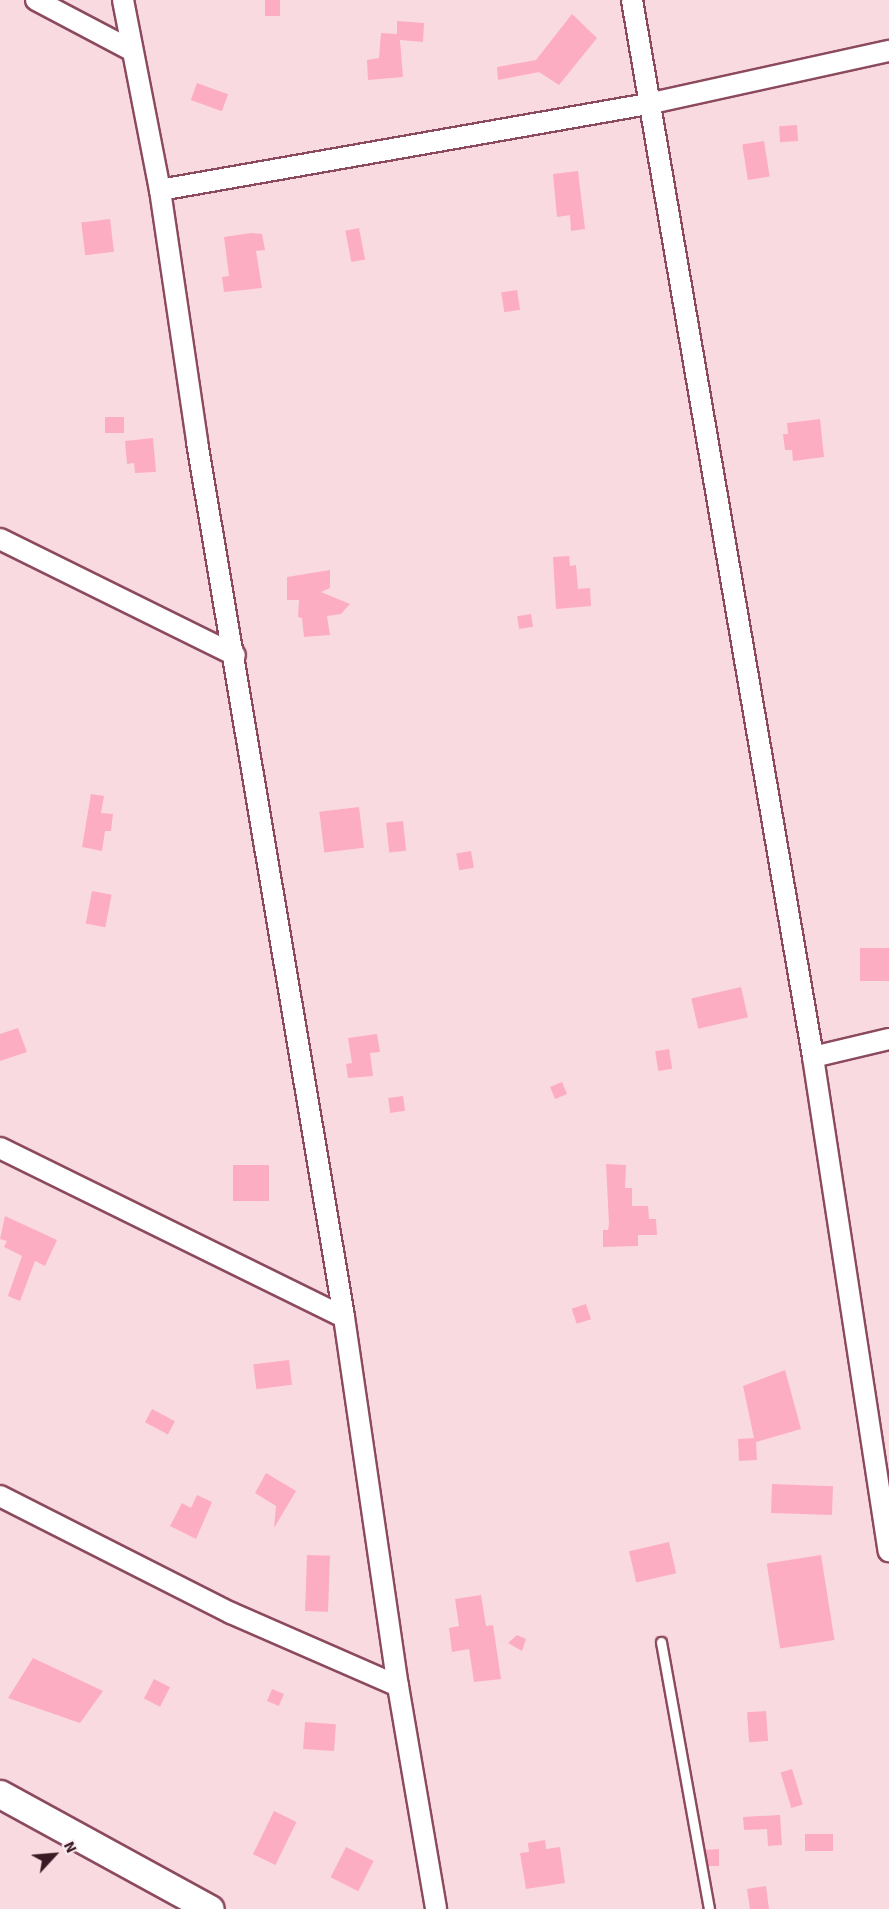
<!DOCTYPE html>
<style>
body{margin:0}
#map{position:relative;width:889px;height:1909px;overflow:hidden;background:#fadae1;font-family:"Source Sans 3",sans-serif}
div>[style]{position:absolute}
.building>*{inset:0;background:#fdadc2;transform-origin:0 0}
.roads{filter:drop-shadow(2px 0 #8c4a5e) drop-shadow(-2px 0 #8c4a5e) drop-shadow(0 2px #8c4a5e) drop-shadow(0 -2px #8c4a5e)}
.service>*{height:9px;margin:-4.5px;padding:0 4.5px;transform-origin:4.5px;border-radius:4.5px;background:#fff}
.minor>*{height:20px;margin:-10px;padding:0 10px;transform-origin:10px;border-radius:10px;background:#fff}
.secondary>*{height:27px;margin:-13.5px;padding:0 13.5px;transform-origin:13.5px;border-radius:13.5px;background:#fff}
span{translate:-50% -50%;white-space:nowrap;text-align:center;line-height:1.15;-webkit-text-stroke:6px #fcecf0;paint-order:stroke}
.north{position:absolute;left:24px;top:1825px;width:60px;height:60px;-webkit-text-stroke:4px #fcecf0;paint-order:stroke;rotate:64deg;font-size:16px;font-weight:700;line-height:24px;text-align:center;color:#381b24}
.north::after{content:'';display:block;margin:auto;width:21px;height:27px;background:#381b24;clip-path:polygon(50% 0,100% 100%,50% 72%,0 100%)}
</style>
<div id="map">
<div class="building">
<div style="left:265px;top:0;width:15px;height:16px"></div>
<div style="clip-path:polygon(572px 14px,597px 38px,559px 85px,539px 72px,498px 80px,497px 67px,536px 60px)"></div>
<div style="clip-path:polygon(397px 21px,424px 23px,423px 42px,400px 40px,403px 77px,368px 80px,367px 60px,379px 58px,381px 33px,397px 34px)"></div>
<div style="left:197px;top:83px;width:33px;height:18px;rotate:20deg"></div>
<div style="left:797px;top:125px;width:16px;height:18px;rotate:86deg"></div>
<div style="left:764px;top:141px;width:36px;height:22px;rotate:81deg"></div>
<div style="clip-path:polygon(578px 171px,585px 229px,571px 231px,570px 215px,557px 217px,553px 174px)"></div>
<div style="left:110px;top:219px;width:33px;height:29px;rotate:83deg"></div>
<div style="left:359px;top:228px;width:32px;height:14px;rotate:79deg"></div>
<div style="clip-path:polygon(251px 233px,262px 234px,265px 250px,256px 251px,262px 288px,224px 292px,222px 277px,229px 276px,224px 237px)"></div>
<div style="left:517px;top:290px;width:20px;height:16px;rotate:81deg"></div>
<div style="left:105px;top:417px;width:19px;height:16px"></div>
<div style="clip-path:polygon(820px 419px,824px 457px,793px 461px,792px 450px,785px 450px,783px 434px,788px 434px,787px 423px)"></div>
<div style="clip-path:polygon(153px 438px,156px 472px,135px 473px,134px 463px,127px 464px,125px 441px)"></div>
<div style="clip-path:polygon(569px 556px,570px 566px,576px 565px,578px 589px,590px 588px,591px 606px,556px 609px,553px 557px)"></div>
<div style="clip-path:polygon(330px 570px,330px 588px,321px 592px,350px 604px,341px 614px,327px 616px,330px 635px,304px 637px,302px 618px,298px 617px,299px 600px,287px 600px,287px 577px)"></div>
<div style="left:531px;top:614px;width:13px;height:14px;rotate:81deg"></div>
<div style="clip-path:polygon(91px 794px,104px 796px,101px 813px,113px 814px,111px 831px,105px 831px,102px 851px,82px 847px)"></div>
<div style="left:359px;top:807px;width:41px;height:40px;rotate:83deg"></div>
<div style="left:403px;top:821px;width:30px;height:17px;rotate:84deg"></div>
<div style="left:471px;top:851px;width:17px;height:15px;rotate:80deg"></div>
<div style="left:92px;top:891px;width:20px;height:33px;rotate:11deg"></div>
<div style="left:860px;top:948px;width:29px;height:33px"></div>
<div style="left:741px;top:987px;width:31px;height:51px;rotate:77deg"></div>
<div style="clip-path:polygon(18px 1028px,27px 1052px,0 1061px,0 1034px)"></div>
<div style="clip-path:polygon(377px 1034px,380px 1052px,370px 1053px,373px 1076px,348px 1078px,346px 1064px,352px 1063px,348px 1038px)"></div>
<div style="left:669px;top:1049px;width:20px;height:14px;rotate:81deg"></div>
<div style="left:562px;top:1082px;width:13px;height:13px;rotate:67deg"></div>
<div style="left:403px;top:1096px;width:15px;height:15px;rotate:82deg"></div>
<div style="clip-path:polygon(606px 1164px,626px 1165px,625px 1188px,632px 1188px,632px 1206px,648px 1206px,649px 1219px,656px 1219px,657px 1235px,638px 1235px,638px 1246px,603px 1247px,603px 1230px,608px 1230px,609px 1224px)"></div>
<div style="left:233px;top:1165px;width:36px;height:36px"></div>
<div style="clip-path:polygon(5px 1216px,57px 1240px,45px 1266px,35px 1261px,20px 1301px,8px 1296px,22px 1256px,4px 1247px,7px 1241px,0 1239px)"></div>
<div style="left:586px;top:1304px;width:16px;height:15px;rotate:72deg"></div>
<div style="left:289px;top:1360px;width:25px;height:36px;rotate:83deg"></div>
<div style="clip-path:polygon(785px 1370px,801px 1429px,756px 1442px,757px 1460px,739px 1461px,738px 1439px,754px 1438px,743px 1386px)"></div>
<div style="left:152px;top:1409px;width:26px;height:15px;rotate:28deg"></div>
<div style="clip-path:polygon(266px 1473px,296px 1491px,274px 1528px,276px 1506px,255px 1493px)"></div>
<div style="left:772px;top:1484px;width:61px;height:29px;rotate:2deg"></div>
<div style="clip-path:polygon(197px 1495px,212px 1502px,196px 1539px,170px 1526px,182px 1503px,191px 1508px)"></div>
<div style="left:669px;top:1542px;width:32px;height:41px;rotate:77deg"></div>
<div style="left:307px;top:1555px;width:23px;height:56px;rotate:2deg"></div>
<div style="left:821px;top:1555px;width:86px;height:55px;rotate:81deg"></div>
<div style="clip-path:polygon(481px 1595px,486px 1626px,493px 1625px,501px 1679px,474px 1682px,469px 1649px,452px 1652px,449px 1628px,459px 1626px,455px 1599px)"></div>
<div style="clip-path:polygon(517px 1635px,526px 1639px,522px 1651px,508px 1643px)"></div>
<div style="clip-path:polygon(33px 1658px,103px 1691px,80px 1723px,8px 1698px)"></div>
<div style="left:154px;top:1679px;width:18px;height:22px;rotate:27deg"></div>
<div style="left:272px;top:1689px;width:13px;height:13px;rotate:23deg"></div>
<div style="left:766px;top:1711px;width:30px;height:19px;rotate:86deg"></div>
<div style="left:305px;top:1722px;width:31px;height:27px;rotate:4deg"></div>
<div style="left:792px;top:1769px;width:37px;height:12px;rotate:73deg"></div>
<div style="left:274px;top:1811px;width:25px;height:48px;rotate:26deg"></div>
<div style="clip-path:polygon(780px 1815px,782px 1845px,768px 1846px,767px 1829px,744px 1830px,743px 1817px)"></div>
<div style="left:805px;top:1834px;width:28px;height:17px"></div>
<div style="clip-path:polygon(545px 1840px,546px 1849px,560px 1847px,565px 1883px,526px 1889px,520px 1853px,529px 1852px,528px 1843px)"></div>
<div style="left:346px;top:1847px;width:31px;height:34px;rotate:27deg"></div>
<div style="clip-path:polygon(719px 1849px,719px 1866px,708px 1866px,705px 1850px)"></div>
<div style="clip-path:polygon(766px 1886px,769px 1909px,750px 1909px,747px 1889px)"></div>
</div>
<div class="roads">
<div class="service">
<div style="left:661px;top:1642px;width:271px;rotate:79.8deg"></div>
</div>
<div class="minor">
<div style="left:36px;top:0;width:107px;rotate:27.8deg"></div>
<div style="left:123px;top:0;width:194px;rotate:79deg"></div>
<div style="left:160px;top:190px;width:255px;rotate:81.6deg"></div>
<div style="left:197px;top:442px;width:887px;rotate:80.46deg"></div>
<div style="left:344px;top:1317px;width:373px;rotate:81.7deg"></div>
<div style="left:398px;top:1686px;width:226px;rotate:80.3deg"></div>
<div style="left:632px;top:0;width:1072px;rotate:80.28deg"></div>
<div style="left:813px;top:1057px;width:500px;rotate:81.3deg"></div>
<div style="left:160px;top:190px;width:495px;rotate:-10deg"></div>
<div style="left:647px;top:104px;width:248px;rotate:-12.4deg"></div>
<div style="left:0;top:539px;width:262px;rotate:26.3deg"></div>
<div style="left:813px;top:1057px;width:78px;rotate:-13.3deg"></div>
<div style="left:0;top:1148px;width:383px;rotate:26.2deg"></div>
<div style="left:0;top:1496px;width:259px;rotate:26.9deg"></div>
<div style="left:231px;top:1613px;width:182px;rotate:23.6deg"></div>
</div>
<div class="secondary">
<div style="left:0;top:1794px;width:239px;rotate:28.7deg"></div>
</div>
</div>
<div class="north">N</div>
</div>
